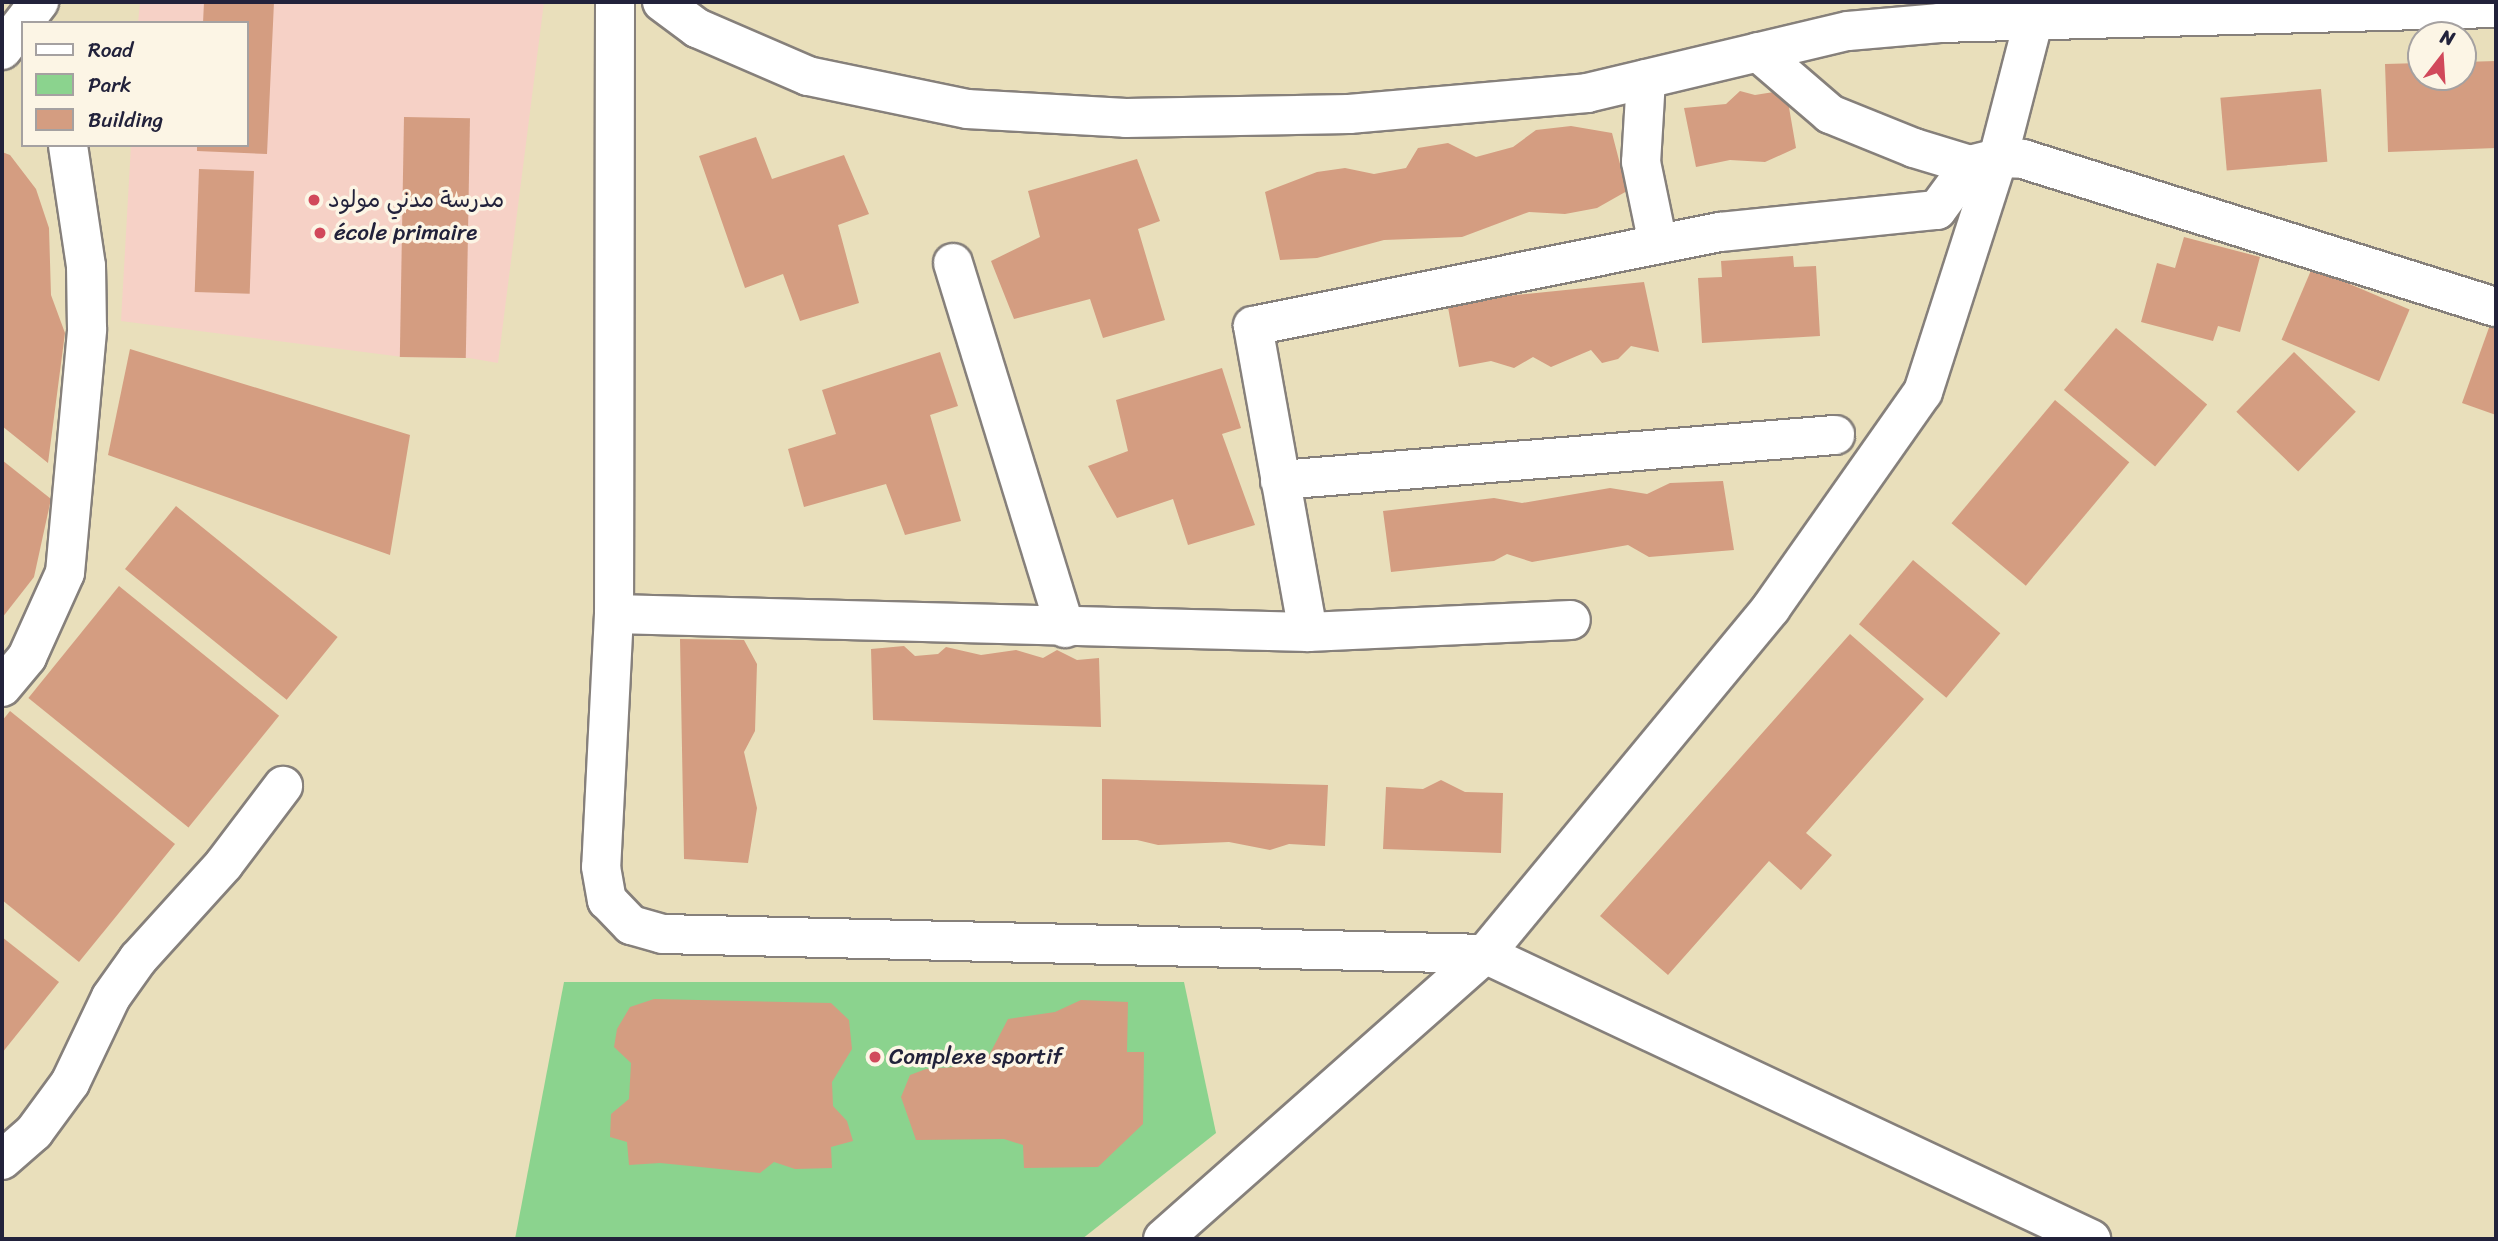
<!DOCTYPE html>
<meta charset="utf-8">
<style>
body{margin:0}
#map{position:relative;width:2498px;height:1241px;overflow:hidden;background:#e9dfbb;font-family:Sriracha,"Playpen Sans Arabic",sans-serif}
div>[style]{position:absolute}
.built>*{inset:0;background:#f6d1c6}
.green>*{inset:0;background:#8bd38e}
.building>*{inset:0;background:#d49d81;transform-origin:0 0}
.roads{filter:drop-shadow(2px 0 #86807b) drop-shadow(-2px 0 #86807b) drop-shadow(0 2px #86807b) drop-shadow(0 -2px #86807b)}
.minor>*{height:38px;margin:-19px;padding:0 19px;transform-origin:19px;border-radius:19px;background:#fff}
.secondary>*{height:38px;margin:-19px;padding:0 19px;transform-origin:19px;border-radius:19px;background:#fff}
.dots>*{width:19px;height:19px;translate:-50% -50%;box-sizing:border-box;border:4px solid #fcf5e5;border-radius:50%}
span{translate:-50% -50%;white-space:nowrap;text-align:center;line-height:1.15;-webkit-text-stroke:7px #fcf5e5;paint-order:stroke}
.poi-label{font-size:23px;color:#22223b}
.left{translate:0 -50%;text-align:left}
.frame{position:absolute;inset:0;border:4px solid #22223b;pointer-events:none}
.legend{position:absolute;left:21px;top:21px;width:228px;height:126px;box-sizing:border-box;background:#fcf5e5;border:2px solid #a5a1a1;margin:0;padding:9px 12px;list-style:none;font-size:21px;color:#22223b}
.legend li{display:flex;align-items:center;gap:14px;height:35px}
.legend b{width:35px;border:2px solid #a5a1a1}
.north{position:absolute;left:2407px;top:21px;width:70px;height:70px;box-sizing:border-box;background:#fcf5e5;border:2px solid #a5a1a1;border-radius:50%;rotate:17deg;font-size:19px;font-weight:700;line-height:28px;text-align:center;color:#22223b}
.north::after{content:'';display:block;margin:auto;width:24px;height:32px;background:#d1495b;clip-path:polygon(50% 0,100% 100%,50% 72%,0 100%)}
</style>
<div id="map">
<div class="built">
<div style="clip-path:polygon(140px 2px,544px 2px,498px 363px,469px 358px,403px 357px,121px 321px,131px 145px,247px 145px,247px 23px,138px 23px)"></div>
</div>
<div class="green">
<div style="clip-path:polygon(564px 982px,1184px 982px,1216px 1133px,1082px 1239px,515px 1239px)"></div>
</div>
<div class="building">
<div style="clip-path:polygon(204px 2px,274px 2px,267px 154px,197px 151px,197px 145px,247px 145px,247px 23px,203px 23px)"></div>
<div style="clip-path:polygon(2496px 61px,2496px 148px,2388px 152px,2385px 64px,2421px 63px,2421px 77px,2463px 77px,2463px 62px)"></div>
<div style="left:2321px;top:89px;width:73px;height:101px;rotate:85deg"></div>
<div style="clip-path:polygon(1786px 90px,1796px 148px,1765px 162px,1730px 160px,1696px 167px,1684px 108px,1726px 104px,1740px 91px,1755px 95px)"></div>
<div style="left:404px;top:117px;width:66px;height:240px;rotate:1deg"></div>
<div style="clip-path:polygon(1571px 126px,1612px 133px,1627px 191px,1597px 208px,1565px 214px,1529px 212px,1462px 237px,1384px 240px,1317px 258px,1280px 260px,1265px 192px,1317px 172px,1345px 168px,1374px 174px,1406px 168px,1418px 148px,1448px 143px,1476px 157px,1513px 147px,1536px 130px)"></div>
<div style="clip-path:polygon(756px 137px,772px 179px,844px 155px,869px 214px,838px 225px,859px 303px,800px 321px,783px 274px,745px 288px,699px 156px)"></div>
<div style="clip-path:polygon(2px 152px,10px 155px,36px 189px,49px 228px,51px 295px,65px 333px,48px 463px,2px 426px)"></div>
<div style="clip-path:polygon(1137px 159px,1160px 221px,1138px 229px,1165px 320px,1103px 338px,1090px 299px,1014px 319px,991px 261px,1040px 237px,1028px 191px)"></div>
<div style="left:199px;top:169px;width:55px;height:123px;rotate:2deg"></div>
<div style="clip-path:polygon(2184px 237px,2260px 257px,2240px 332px,2218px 326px,2213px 341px,2141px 322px,2157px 263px,2175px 268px)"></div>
<div style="clip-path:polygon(1793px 256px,1794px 267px,1816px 266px,1820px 336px,1702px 343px,1698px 278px,1722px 277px,1721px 261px)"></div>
<div style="left:2312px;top:268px;width:106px;height:78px;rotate:23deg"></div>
<div style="clip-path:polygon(1644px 282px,1659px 352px,1631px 346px,1618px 359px,1602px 363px,1591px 350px,1551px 367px,1533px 357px,1514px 368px,1491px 361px,1459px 367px,1447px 302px)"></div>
<div style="clip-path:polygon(2491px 322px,2496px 324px,2496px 415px,2462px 403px)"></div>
<div style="left:2116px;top:328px;width:119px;height:81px;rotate:40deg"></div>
<div style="clip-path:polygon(130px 349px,410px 435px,390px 555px,108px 455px)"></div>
<div style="clip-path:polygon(940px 352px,958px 406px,930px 415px,961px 521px,905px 535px,886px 484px,804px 507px,788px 449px,836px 434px,822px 390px)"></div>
<div style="left:2294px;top:352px;width:86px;height:83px;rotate:44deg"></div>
<div style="clip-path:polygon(1222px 368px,1241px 428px,1222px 434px,1255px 525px,1188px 545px,1173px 499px,1117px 518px,1088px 466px,1128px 451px,1116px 400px)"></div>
<div style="left:2055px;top:400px;width:97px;height:161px;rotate:40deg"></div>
<div style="clip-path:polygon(2px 460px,51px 499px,34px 577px,2px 618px)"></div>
<div style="clip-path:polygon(1723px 481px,1734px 550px,1649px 557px,1628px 545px,1532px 562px,1507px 554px,1494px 561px,1391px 572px,1383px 511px,1494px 498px,1522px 503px,1610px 488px,1647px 494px,1670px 483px)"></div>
<div style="left:176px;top:506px;width:208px;height:81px;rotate:39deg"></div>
<div style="left:1913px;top:560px;width:114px;height:84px;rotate:40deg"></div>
<div style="left:119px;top:586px;width:206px;height:144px;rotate:39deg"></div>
<div style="clip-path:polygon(1850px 634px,1924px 699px,1806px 833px,1832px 855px,1801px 890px,1769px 861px,1668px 975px,1600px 916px)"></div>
<div style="clip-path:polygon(680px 639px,744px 640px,757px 664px,755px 731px,744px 752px,757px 808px,748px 863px,684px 859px)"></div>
<div style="clip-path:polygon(904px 646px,915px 656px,938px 654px,946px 647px,981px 655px,1016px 650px,1043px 658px,1057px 650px,1077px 660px,1099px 658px,1101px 727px,873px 720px,871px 649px)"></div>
<div style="clip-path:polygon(10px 711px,175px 844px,79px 962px,2px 900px,2px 721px)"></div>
<div style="clip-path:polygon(1102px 779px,1328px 785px,1325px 846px,1289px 844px,1270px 850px,1229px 842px,1158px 845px,1137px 840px,1102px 840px)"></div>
<div style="clip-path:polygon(1441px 780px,1465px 792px,1503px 793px,1501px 853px,1383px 849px,1386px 787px,1423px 789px)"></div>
<div style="clip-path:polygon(2px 937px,59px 982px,2px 1053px)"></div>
<div style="clip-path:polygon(654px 999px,831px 1003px,849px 1020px,852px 1049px,832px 1082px,833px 1106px,847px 1121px,853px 1141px,831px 1147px,832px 1168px,795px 1169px,774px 1162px,760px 1173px,660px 1163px,629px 1165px,627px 1142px,610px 1137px,611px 1114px,629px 1099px,631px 1063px,614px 1047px,617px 1029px,630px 1007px)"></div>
<div style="clip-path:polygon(1081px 1000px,1128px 1002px,1127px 1052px,1144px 1052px,1143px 1124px,1098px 1167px,1024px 1168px,1023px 1145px,1004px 1139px,916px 1140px,901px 1097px,910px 1075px,926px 1069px,984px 1065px,1008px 1019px,1055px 1012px)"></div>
</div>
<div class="roads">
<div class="minor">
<div style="left:615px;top:2px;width:612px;rotate:90.09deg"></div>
<div style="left:614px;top:614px;width:253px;rotate:92.9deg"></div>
<div style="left:601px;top:867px;width:34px;rotate:80deg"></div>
<div style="left:607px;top:900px;width:35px;rotate:46deg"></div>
<div style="left:631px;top:925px;width:33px;rotate:16deg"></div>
<div style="left:663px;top:934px;width:822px;rotate:1.39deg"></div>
<div style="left:1485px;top:954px;width:670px;rotate:25.19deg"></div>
<div style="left:2px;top:50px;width:61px;rotate:-52.4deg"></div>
<div style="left:1758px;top:52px;width:95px;rotate:40.7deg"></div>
<div style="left:1830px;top:114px;width:91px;rotate:22deg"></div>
<div style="left:1914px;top:148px;width:59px;rotate:16.9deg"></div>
<div style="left:1970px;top:165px;width:29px;rotate:-14deg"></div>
<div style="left:1998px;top:158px;width:25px;rotate:2deg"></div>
<div style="left:2023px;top:159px;width:496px;rotate:17.4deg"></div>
<div style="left:1646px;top:79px;width:83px;rotate:93.4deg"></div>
<div style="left:1641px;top:162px;width:84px;rotate:78.3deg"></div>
<div style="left:953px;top:263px;width:382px;rotate:72.9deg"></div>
<div style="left:1280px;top:480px;width:557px;rotate:-4.64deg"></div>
<div style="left:614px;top:614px;width:694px;rotate:1.49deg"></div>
<div style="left:1308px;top:632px;width:263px;rotate:-2.6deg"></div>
<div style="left:1308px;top:632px;width:311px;rotate:-100.2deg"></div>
<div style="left:1253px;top:326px;width:476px;rotate:-11.4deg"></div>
<div style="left:1720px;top:232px;width:218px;rotate:-5.8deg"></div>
<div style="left:1937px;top:210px;width:56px;rotate:-53.7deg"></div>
<div style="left:2px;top:687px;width:39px;rotate:-50deg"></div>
<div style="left:27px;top:657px;width:92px;rotate:-65.7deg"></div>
<div style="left:65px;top:573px;width:245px;rotate:-84.8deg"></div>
<div style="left:87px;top:329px;width:63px;rotate:-90.9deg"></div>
<div style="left:86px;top:266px;width:122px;rotate:-98.5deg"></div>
<div style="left:2px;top:1160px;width:43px;rotate:-41.2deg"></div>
<div style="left:34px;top:1132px;width:61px;rotate:-53.7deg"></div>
<div style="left:70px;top:1083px;width:95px;rotate:-64.5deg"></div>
<div style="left:111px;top:997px;width:47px;rotate:-54.6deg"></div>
<div style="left:138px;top:959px;width:128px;rotate:-47.8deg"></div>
<div style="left:224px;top:864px;width:98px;rotate:-52.9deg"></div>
</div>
<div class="secondary">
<div style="left:662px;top:2px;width:44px;rotate:36.6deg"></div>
<div style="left:697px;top:28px;width:121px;rotate:23.4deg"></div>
<div style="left:808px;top:76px;width:162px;rotate:11.7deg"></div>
<div style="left:967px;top:109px;width:159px;rotate:3.2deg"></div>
<div style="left:1126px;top:118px;width:223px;rotate:-1deg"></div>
<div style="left:1349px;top:114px;width:239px;rotate:-5deg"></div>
<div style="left:1587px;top:93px;width:268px;rotate:-13.4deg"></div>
<div style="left:1848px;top:31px;width:92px;rotate:-5deg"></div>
<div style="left:1940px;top:23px;width:556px;rotate:-1.55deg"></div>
<div style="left:1163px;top:1239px;width:430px;rotate:-41.5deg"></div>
<div style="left:1485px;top:954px;width:449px;rotate:-50.4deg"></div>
<div style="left:1771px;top:608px;width:264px;rotate:-54.9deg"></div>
<div style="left:1923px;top:392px;width:246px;rotate:-72.2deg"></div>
<div style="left:1998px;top:158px;width:144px;rotate:-75.5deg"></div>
</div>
</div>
<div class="dots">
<div style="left:314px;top:200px;background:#d1495b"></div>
<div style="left:320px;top:233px;background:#d1495b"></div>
<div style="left:875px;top:1057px;background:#d1495b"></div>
</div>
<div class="poi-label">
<span class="left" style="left:328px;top:200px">مدرسة مدني مولود</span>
<span class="left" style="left:334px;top:233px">école primaire</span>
<span class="left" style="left:889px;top:1057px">Complexe sportif</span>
</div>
<div class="frame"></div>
<ul class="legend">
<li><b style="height:9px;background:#fff"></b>Road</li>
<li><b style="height:19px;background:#8bd38e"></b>Park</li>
<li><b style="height:19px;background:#d49d81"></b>Building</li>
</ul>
<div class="north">N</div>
</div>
